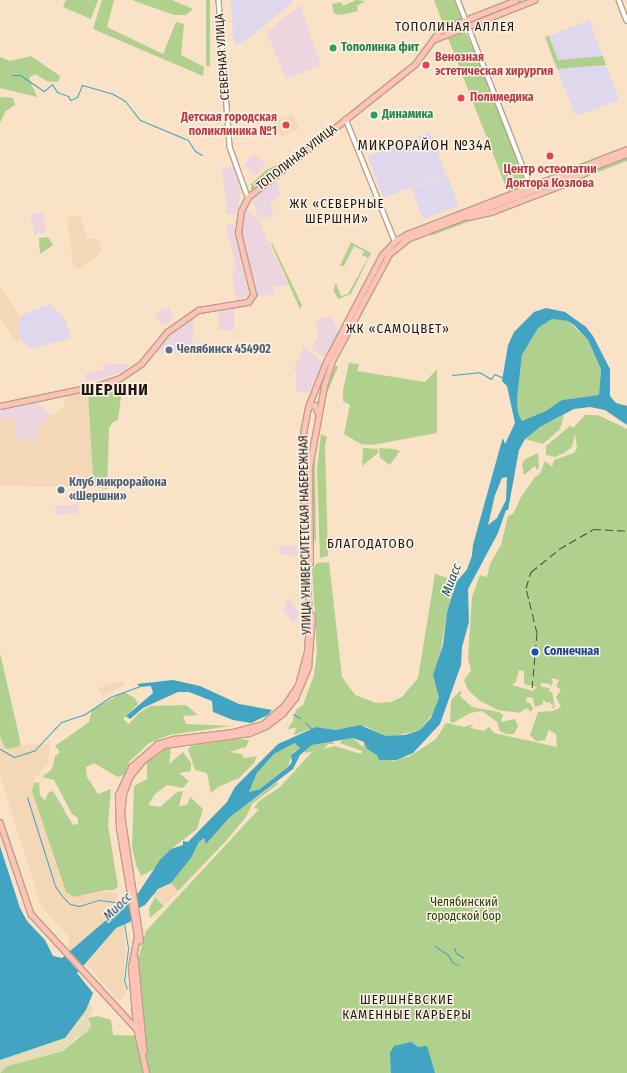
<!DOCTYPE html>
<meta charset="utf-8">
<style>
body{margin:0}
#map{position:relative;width:627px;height:1073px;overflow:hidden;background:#fae2c7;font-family:"Fira Sans Condensed",sans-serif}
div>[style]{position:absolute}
.commercial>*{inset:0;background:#edd5df;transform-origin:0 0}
.built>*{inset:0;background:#f4d7b6;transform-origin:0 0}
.education>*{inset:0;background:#dfd8ed;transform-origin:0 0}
.green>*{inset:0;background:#b0d08e;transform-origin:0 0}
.sand>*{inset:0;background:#e6ddb8}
.water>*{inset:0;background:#41a4c2}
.stream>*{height:1px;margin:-0.5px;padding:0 0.5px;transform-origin:0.5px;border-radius:0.5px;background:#41a4c2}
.river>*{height:4.5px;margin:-2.25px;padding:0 2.25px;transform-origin:2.25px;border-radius:2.25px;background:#41a4c2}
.roads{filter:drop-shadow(1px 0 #b9a289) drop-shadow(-1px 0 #b9a289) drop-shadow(0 1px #b9a289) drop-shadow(0 -1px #b9a289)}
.minor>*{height:3.5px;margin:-1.75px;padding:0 1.75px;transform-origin:1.75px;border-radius:1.75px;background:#fff}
.major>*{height:4.5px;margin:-2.25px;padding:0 2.25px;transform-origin:2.25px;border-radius:2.25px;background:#fec2b6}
.rail>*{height:1px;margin-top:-0.5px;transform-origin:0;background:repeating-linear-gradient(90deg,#534739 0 8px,transparent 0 12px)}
.dots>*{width:11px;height:11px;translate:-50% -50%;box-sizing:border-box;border:2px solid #fbf2e7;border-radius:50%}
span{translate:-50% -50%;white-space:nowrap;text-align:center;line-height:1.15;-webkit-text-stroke:3px #fbf2e7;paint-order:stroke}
.leisure-label{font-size:12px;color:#27864d;font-weight:700}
.left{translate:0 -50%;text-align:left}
.street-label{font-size:12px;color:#1f160d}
.health-label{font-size:12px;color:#be3a42;font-weight:700}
.right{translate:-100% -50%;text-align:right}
.service-label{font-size:12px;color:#4e5e75;font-weight:700}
.transit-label{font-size:12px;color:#164399;font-weight:700}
.park-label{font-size:12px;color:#284000}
.neighbourhood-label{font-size:13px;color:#1f160d;letter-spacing:1px}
.water-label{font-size:13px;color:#134b5b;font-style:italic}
.quarter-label{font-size:14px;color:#1f160d;letter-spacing:1px}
.district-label{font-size:16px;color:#1f160d;font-weight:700;letter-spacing:1px}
</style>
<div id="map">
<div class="commercial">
<div style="clip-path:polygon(300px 5px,321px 65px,286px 79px,267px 32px)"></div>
<div style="left:254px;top:154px;width:16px;height:15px;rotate:43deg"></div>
<div style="clip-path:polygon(237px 166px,242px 184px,237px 214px,227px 214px,222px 168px)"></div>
<div style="clip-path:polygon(275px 179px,281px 193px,270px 205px,274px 215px,260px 220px,251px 199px)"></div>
<div style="clip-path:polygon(246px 209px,257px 217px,288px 285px,274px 287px,275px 294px,256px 297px,241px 235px)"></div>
<div style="left:42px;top:212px;width:21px;height:12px;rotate:79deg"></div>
<div style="clip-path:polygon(234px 224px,249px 297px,236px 300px,232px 271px,236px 269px,226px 225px)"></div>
<div style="clip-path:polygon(169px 307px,174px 319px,162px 326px,155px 313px)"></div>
<div style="left:234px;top:307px;width:23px;height:15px;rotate:90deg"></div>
<div style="clip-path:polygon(330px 315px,339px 331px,325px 358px,311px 348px,319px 334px,314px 322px)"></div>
<div style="clip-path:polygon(194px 317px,192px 350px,177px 350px,176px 354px,155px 353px,157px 347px,170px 333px)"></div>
<div style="clip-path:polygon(304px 346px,323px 363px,309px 393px,296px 392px,296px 371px,293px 370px)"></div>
<div style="clip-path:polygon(107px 364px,127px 364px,127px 370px,103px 379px,87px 381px,85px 374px,103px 370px,102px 366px)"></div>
<div style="clip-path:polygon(36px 401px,51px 415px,38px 427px,37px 440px,15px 440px,15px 419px,0 419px,0 409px)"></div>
<div style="clip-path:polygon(55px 505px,78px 505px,78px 513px,56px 515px)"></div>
<div style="clip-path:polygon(297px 545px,297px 556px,281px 554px,278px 546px)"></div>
<div style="clip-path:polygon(289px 598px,299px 613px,297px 619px,293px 622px,282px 608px,287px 604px,285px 600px)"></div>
</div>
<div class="built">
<div style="left:293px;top:114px;width:16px;height:20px;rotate:68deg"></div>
<div style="clip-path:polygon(80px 215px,87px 239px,97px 238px,102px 251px,79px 270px,73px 264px,67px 218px)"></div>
<div style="clip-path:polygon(0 287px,20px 316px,18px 324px,21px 339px,17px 342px,0 318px)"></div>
<div style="clip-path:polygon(88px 392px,93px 487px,0 486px,0 419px,15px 419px,15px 440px,37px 440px,38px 427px,51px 415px,56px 414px,59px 409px,64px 408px,64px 401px,69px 395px)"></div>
<div style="clip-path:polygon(123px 680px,124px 685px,103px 696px,98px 688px)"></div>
<div style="clip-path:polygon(0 736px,6px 749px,23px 745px,48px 744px,50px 747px,48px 764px,35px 778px,33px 789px,66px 892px,74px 897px,105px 890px,117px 893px,120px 903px,126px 949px,123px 980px,127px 992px,119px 1001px,86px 964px,82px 967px,68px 952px,69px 937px,41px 906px,0 776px)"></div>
<div style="clip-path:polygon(171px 883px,178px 891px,165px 905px,153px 894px)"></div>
</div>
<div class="education">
<div style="clip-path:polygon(231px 0,291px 0,292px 3px,246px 40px,236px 45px,233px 37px)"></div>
<div style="clip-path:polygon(589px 20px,603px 56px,558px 60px,549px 36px)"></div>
<div style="clip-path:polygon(606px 65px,619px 100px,576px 116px,557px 69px)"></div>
<div style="left:430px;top:132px;width:45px;height:67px;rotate:69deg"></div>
<div style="left:447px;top:175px;width:33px;height:38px;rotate:69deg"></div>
<div style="clip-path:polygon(50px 304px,66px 321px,71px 338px,30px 349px,21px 339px,18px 324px,20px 316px)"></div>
</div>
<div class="green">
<div style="clip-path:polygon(66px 0,98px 0,91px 19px,63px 7px)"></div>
<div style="clip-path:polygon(102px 0,114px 0,107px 27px,163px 54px,176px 22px,184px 24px,181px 55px,204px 67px,203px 76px,93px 29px)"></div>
<div style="clip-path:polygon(132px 0,172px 0,193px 9px,186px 15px,174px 15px)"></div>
<div style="left:206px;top:0;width:4px;height:66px"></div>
<div style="clip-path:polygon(356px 0,365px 1px,357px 6px,358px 11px,341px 15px,334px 14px,332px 4px,341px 2px,343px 6px)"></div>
<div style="clip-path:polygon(434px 0,454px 0,462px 18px,446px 25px,443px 24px)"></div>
<div style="clip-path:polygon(464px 30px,479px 60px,526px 183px,510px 191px,507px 190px,448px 38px)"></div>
<div style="clip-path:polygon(549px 36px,558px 60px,603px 56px,606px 65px,557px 69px,545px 37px)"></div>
<div style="clip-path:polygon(31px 56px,60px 76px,58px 82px,47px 81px,35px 74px,29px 78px,37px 97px,0 88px,0 57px,10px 61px)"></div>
<div style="clip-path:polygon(0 97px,13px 98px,15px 105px,6px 111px,0 123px)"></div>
<div style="clip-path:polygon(627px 157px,627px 161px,564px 185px,603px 166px)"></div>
<div style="clip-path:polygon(292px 158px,254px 189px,251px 189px,251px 184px,266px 170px)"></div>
<div style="clip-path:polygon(495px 212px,430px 236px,429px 233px,463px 219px)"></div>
<div style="clip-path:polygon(48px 237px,53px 245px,40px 254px,39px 238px)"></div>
<div style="clip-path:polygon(351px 242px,371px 253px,351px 294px,338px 299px,333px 290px,336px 283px,341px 296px,348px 294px,368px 258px,362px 255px,364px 251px,354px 246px,344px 266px,340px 266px)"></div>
<div style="clip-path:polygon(272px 243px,302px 305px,300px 309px,271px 244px)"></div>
<div style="clip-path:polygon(552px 319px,568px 321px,588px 340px,601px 369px,599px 395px,562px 400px,546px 412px,522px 421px,518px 413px,517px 399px,522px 355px,538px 328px)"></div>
<div style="clip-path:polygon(349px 363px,359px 364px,357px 371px,425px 382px,437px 369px,437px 433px,372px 445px,361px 444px,344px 434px,350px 405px,343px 401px,343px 390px)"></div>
<div style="clip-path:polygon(334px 365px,338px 367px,323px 402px,315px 452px,316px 544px,312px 532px,312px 463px,325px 390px)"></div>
<div style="clip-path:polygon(107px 387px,122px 389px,118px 420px,113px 422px,109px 428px,107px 489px,93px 487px,93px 482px,86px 482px,86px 479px,93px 479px,88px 392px)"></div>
<div style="clip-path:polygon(564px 415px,560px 429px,543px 444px,525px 439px,540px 427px)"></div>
<div style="clip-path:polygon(evenodd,585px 415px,598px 415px,627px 429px,627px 1073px,0 1073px,7px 1066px,63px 1051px,87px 1031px,91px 1025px,88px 1018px,98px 1016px,111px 1020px,113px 1035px,146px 1036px,137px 963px,146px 931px,259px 809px,254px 808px,258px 802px,280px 787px,312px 752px,319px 750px,306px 753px,304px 751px,312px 745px,332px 741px,334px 744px,328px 744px,324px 749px,335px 746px,361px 754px,362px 751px,340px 743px,342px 740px,353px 738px,363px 747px,364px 742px,367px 749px,394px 761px,410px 756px,436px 739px,446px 723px,464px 727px,474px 724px,470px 728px,484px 731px,489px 727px,494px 733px,557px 747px,556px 734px,549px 730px,545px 740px,536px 741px,530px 735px,538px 712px,553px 711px,561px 707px,556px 697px,561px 690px,556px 686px,559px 680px,551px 678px,553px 682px,551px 687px,550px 684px,541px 683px,541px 687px,550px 688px,549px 693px,552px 691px,555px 708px,551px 708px,554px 706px,550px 703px,552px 701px,548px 703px,543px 700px,543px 704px,535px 707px,533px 698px,527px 697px,526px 702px,530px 703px,533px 708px,531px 712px,526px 708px,520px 713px,498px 710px,480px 701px,468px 690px,464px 680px,471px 671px,468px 658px,472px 597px,480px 575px,487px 577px,490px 564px,501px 545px,508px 516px,513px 514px,521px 497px,535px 477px,540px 474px,545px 461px,552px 467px,554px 460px,574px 453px,577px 448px,575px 434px,572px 447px,564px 453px,555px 457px,546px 455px,546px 446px,570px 426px,573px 428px,585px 415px,519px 670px,524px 671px,524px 684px,537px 687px,533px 691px,512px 685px,516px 682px,519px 670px)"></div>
<div style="clip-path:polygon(321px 434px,327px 437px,325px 445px,328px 556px,320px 558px,317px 469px)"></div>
<div style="clip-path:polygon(363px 448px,378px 449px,378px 453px,362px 466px)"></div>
<div style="clip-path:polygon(379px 448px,394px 449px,400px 451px,390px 465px,380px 458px)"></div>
<div style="clip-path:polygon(538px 453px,539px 468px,537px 470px,535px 466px,524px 475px,522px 464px,525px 459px)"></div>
<div style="clip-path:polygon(329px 562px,342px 677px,355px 695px,376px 703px,391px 702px,402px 697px,418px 678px,435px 574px,457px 581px,447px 612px,439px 661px,433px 675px,439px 698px,436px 710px,420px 730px,394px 736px,386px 736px,365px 726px,336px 730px,316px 727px,294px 735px,296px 728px,287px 729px,292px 723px,296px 710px,303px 705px,314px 675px,317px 652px,312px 569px,317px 563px)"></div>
<div style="clip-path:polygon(0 653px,20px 740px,20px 746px,9px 749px,5px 748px,0 736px)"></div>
<div style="clip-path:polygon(460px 691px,462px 692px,460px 696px,472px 707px,499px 712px,503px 715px,501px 722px,515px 719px,518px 726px,514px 734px,506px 734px,500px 731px,497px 722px,482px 711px,470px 713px,453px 723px,450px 721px,451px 700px)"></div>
<div style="clip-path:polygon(124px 692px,135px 698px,138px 704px,123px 719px,129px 724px,139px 713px,150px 706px,186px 705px,198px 715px,183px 716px,186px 724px,231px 726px,169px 735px,149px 743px,129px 762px,125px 774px,118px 777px,94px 763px,86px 767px,87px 777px,98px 794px,111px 789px,108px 825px,118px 887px,114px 890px,105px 890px,74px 897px,66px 892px,32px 791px,34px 783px,39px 782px,40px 795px,45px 801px,48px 793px,53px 791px,73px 825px,78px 824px,78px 818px,72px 814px,54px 780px,42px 777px,52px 769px,55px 756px,60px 752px,55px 746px,89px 722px,92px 710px)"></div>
<div style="clip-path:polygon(236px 739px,249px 740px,246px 747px,229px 752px,242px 754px,244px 758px,257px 756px,254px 763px,239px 778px,218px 787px,211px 793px,207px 773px,195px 770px,188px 749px,191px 746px)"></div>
<div style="clip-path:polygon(296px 743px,300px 748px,293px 752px,288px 767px,260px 789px,249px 792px,257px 773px,274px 754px)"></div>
<div style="clip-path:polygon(171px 746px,169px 764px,183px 752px,191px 763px,191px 771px,179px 773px,189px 781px,183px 788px,167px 785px,155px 794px,148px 805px,160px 807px,177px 792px,183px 791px,179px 806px,187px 805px,190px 797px,203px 809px,197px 829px,171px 849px,154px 869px,141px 876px,136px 865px,132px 847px,134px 786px,147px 779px,147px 761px)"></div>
<div style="clip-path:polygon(277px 782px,278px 784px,252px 804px,246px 817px,226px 841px,178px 891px,171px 883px,191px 858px,199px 842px,204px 838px,206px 844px,229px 818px)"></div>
<div style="clip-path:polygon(155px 897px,164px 906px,150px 918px,149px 909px)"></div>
</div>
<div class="sand">
<div style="clip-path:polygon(89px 1004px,93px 1010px,88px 1018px,91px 1025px,87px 1033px,77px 1037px,63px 1051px,7px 1066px,0 1072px,0 1060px,65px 1038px)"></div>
</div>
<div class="water">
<div style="clip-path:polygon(evenodd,546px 308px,565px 312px,586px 327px,593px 336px,610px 369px,610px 396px,616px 403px,627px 406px,627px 425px,605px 410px,590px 407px,574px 409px,540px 427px,525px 439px,519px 450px,508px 510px,506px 510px,498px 533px,468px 589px,469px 622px,462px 647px,461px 665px,440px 724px,413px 753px,397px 760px,379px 760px,377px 755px,367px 749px,364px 742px,353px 738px,312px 745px,300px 755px,293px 769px,229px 818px,206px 844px,204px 838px,199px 842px,191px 858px,171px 883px,158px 889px,145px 905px,137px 909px,130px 922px,116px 928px,77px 973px,93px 993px,86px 1010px,65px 1038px,0 1060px,0 846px,20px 908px,27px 921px,45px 940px,53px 956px,62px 958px,139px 892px,160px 860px,171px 849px,183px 845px,183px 841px,188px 842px,227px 802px,235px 787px,278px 744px,316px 727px,336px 730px,360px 725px,386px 736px,405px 735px,420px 730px,431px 718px,439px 698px,433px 675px,443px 645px,447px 612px,457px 581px,471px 565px,473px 545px,501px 444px,503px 438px,505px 444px,515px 423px,507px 386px,502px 381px,508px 345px,514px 332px,534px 312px,546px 308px,552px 319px,568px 321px,575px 326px,588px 340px,601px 369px,599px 395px,562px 400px,546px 411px,522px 421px,518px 413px,517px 399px,522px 355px,538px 328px,552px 319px,546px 308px,507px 477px,506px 500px,497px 518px,488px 525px,495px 495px,502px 478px,507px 477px,546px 308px,295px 743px,300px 748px,291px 755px,292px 762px,288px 767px,260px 789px,249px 792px,257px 773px,274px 754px,295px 743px)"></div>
<div style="clip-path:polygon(173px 680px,200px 686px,239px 704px,272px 710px,268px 715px,251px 723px,233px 720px,213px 712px,212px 701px,189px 692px,178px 692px,143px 708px,130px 719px,126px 716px,153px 693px,151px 686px,140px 687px,137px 684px)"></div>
<div style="clip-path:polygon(411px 1042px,418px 1047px,427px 1046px,435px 1073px,391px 1073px,390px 1053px,394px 1046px)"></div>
</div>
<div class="stream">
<div style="left:12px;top:75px;width:8px"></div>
<div style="left:20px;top:75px;width:29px;rotate:34deg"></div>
<div style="left:44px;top:91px;width:11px;rotate:-41deg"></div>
<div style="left:52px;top:84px;width:9px;rotate:58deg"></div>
<div style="left:57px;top:92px;width:12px;rotate:20deg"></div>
<div style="left:68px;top:96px;width:4px;rotate:63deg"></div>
<div style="left:70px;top:100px;width:8px;rotate:-23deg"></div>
<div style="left:77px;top:97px;width:13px;rotate:-67deg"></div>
<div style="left:82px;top:85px;width:32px;rotate:16deg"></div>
<div style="left:113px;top:94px;width:14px;rotate:30deg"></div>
<div style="left:125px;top:101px;width:24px;rotate:52deg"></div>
<div style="left:140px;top:120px;width:52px;rotate:22.6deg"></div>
<div style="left:188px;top:140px;width:13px;rotate:58deg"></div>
<div style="left:195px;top:151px;width:8px;rotate:30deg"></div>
<div style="left:452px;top:375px;width:27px;rotate:-6deg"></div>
<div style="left:479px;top:372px;width:14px;rotate:30deg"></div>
<div style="left:491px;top:379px;width:6px;rotate:-59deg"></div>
<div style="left:494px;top:374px;width:9px;rotate:21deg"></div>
<div style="left:293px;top:714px;width:8px;rotate:30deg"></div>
<div style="left:305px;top:722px;width:10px;rotate:45deg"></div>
<div style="left:0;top:749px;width:16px;rotate:30deg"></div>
<div style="left:14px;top:757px;width:22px;rotate:-18deg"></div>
<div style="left:35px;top:750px;width:38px;rotate:-47deg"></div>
<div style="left:61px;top:722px;width:25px;rotate:-18deg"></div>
<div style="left:85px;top:714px;width:30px;rotate:-34deg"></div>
<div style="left:110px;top:697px;width:32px;rotate:-20deg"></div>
<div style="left:27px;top:797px;width:93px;rotate:72.5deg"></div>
<div style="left:55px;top:886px;width:12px;rotate:55deg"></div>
<div style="left:62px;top:896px;width:11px;rotate:45deg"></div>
<div style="left:70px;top:904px;width:9px;rotate:13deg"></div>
<div style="left:79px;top:906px;width:21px;rotate:-17deg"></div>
<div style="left:99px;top:900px;width:16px;rotate:7deg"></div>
<div style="left:115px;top:902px;width:7px;rotate:34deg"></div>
<div style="left:124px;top:923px;width:26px;rotate:81deg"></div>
<div style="left:128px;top:949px;width:31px;rotate:97deg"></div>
<div style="left:124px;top:980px;width:9px;rotate:72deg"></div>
<div style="left:435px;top:946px;width:16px;rotate:35deg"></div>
<div style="left:448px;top:955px;width:9px;rotate:58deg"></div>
<div style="left:453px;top:963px;width:6px;rotate:18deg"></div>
<div style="left:454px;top:948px;width:5px;rotate:68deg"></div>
<div style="left:456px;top:953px;width:9px;rotate:32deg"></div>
</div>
<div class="river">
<div style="left:468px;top:572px;width:17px;rotate:-69deg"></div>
</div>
<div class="roads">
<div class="minor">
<div style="left:219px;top:0;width:147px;rotate:85.7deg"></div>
<div style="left:230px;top:147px;width:53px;rotate:70.2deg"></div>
<div style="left:458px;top:0;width:201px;rotate:68.7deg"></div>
<div style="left:619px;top:0;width:22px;rotate:69deg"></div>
<div style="left:346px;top:119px;width:131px;rotate:68.1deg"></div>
</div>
<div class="major">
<div style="left:433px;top:40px;width:109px;rotate:-21.6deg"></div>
<div style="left:468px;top:217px;width:24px;rotate:-12deg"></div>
<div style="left:491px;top:212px;width:75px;rotate:-21.1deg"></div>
<div style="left:561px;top:185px;width:30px;rotate:-27deg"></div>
<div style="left:0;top:406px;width:102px;rotate:-11.9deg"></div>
<div style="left:100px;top:385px;width:21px;rotate:-19deg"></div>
<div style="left:120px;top:378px;width:25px;rotate:-34deg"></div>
<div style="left:141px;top:364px;width:41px;rotate:-50.9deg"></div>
<div style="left:167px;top:332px;width:39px;rotate:-35deg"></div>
<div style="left:199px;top:310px;width:50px;rotate:-9.3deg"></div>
<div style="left:248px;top:302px;width:9px;rotate:-54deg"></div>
<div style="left:253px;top:295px;width:5px;rotate:-101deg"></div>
<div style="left:252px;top:290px;width:59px;rotate:-103.8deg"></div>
<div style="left:238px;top:233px;width:22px;rotate:-82deg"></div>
<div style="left:241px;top:211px;width:16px;rotate:-63deg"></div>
<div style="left:248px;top:197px;width:213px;rotate:-38.5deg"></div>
<div style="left:415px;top:64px;width:42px;rotate:-53.7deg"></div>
<div style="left:440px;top:30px;width:82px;rotate:-21.5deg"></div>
<div style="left:308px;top:407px;width:7px;rotate:-16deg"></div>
<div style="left:315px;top:405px;width:8px;rotate:67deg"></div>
<div style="left:310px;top:563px;width:95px;rotate:-90.6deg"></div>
<div style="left:309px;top:468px;width:83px;rotate:-79.6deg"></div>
<div style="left:324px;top:386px;width:28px;rotate:-72deg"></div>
<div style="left:333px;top:359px;width:119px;rotate:-61.9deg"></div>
<div style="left:389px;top:254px;width:26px;rotate:-39deg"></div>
<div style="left:409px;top:238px;width:234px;rotate:-21.1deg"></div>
<div style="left:0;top:822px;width:97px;rotate:71.4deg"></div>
<div style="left:31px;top:914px;width:155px;rotate:47.4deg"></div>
<div style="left:140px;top:941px;width:128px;rotate:-98.5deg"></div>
<div style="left:121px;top:814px;width:20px;rotate:-84deg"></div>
<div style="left:123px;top:794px;width:19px;rotate:-69deg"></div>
<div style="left:130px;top:776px;width:22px;rotate:-51deg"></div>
<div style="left:144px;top:759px;width:24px;rotate:-35deg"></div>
<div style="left:164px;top:745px;width:86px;rotate:-8deg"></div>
<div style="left:249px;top:733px;width:18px;rotate:-22deg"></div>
<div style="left:266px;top:726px;width:20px;rotate:-37deg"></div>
<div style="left:282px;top:714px;width:21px;rotate:-51deg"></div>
<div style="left:295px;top:698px;width:34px;rotate:-67deg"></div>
<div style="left:308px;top:667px;width:51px;rotate:-85.5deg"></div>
<div style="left:135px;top:958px;width:94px;rotate:84.5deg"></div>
<div style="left:146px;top:1073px;width:46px;rotate:-102.5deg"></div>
<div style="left:136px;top:1028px;width:61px;rotate:-94.7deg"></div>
<div style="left:131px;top:967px;width:32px;rotate:-79deg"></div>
<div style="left:137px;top:936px;width:109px;rotate:-99.5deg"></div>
<div style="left:119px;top:829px;width:34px;rotate:-92deg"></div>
<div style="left:118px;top:795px;width:31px;rotate:-65deg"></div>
<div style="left:131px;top:767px;width:35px;rotate:-41deg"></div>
<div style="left:157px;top:744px;width:17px;rotate:-17deg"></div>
<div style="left:173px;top:739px;width:60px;rotate:-6.7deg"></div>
<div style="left:233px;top:732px;width:31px;rotate:-15deg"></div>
<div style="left:263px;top:724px;width:28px;rotate:-41deg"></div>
<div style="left:284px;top:706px;width:25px;rotate:-56deg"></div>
<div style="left:298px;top:685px;width:35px;rotate:-75deg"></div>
<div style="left:307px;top:651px;width:31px;rotate:-86deg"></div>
<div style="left:309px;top:620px;width:157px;rotate:-92.6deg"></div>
<div style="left:302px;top:463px;width:35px;rotate:-87deg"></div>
<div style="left:304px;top:428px;width:21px;rotate:-79deg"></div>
<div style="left:308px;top:407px;width:48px;rotate:-68.2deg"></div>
<div style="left:326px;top:362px;width:121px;rotate:-62.4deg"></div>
<div style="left:382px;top:255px;width:19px;rotate:-47deg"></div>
<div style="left:395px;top:241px;width:14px;rotate:-30deg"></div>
<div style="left:407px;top:234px;width:236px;rotate:-21.1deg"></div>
</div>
</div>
<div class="rail">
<div style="left:532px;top:688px;width:55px;rotate:-84.8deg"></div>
<div style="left:537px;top:633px;width:46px;rotate:-103.7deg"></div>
<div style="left:526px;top:588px;width:17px;rotate:-73deg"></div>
<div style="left:531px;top:572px;width:36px;rotate:-39deg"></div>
<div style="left:559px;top:549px;width:39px;rotate:-30deg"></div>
<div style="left:593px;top:529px;width:34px;rotate:3deg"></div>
</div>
<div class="dots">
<div style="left:333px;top:48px;background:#2e9e5b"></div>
<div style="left:426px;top:65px;background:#e0444e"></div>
<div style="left:461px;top:98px;background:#e0444e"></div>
<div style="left:374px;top:115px;background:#2e9e5b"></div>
<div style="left:286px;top:125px;background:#e0444e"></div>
<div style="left:550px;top:156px;background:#e0444e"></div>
<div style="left:169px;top:350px;background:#5c6f8a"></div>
<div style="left:61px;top:490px;background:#5c6f8a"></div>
<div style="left:535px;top:652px;background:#1a4fb4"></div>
</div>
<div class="leisure-label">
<span class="left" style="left:341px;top:48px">Тополинка фит</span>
<span class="left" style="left:382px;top:115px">Динамика</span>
</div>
<div class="street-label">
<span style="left:223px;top:57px;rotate:-94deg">СЕВЕРНАЯ УЛИЦА</span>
<span style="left:297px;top:158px;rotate:-38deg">ТОПОЛИНАЯ УЛИЦА</span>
<span style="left:306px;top:535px;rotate:-91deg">УЛИЦА УНИВЕРСИТЕТСКАЯ НАБЕРЕЖНАЯ</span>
</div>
<div class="health-label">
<span class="left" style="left:435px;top:65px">Венозная<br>эстетическая хирургия</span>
<span class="left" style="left:470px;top:98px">Полимедика</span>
<span class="right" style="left:277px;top:125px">Детская городская<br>поликлиника №1</span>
<span style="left:550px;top:177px">Центр остеопатии<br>Доктора Козлова</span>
</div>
<div class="service-label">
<span class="left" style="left:177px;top:350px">Челябинск 454902</span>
<span class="left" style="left:69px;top:490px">Клуб микрорайона<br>«Шершни»</span>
</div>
<div class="transit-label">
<span class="left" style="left:544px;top:652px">Солнечная</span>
</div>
<div class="park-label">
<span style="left:464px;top:910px">Челябинский<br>городской бор</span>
</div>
<div class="neighbourhood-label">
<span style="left:455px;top:27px">ТОПОЛИНАЯ АЛЛЕЯ</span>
<span style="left:337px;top:212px">ЖК «СЕВЕРНЫЕ<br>ШЕРШНИ»</span>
<span style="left:398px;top:329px">ЖК «САМОЦВЕТ»</span>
<span style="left:371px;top:544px">БЛАГОДАТОВО</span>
<span style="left:407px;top:1008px">ШЕРШНЁВСКИЕ<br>КАМЕННЫЕ КАРЬЕРЫ</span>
</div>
<div class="water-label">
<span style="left:452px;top:580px;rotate:-69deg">Миасс</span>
<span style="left:118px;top:907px;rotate:-44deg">Миасс</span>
</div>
<div class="quarter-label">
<span style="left:425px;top:146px">МИКРОРАЙОН №34А</span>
</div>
<div class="district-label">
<span style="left:115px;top:390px">ШЕРШНИ</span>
</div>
</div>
